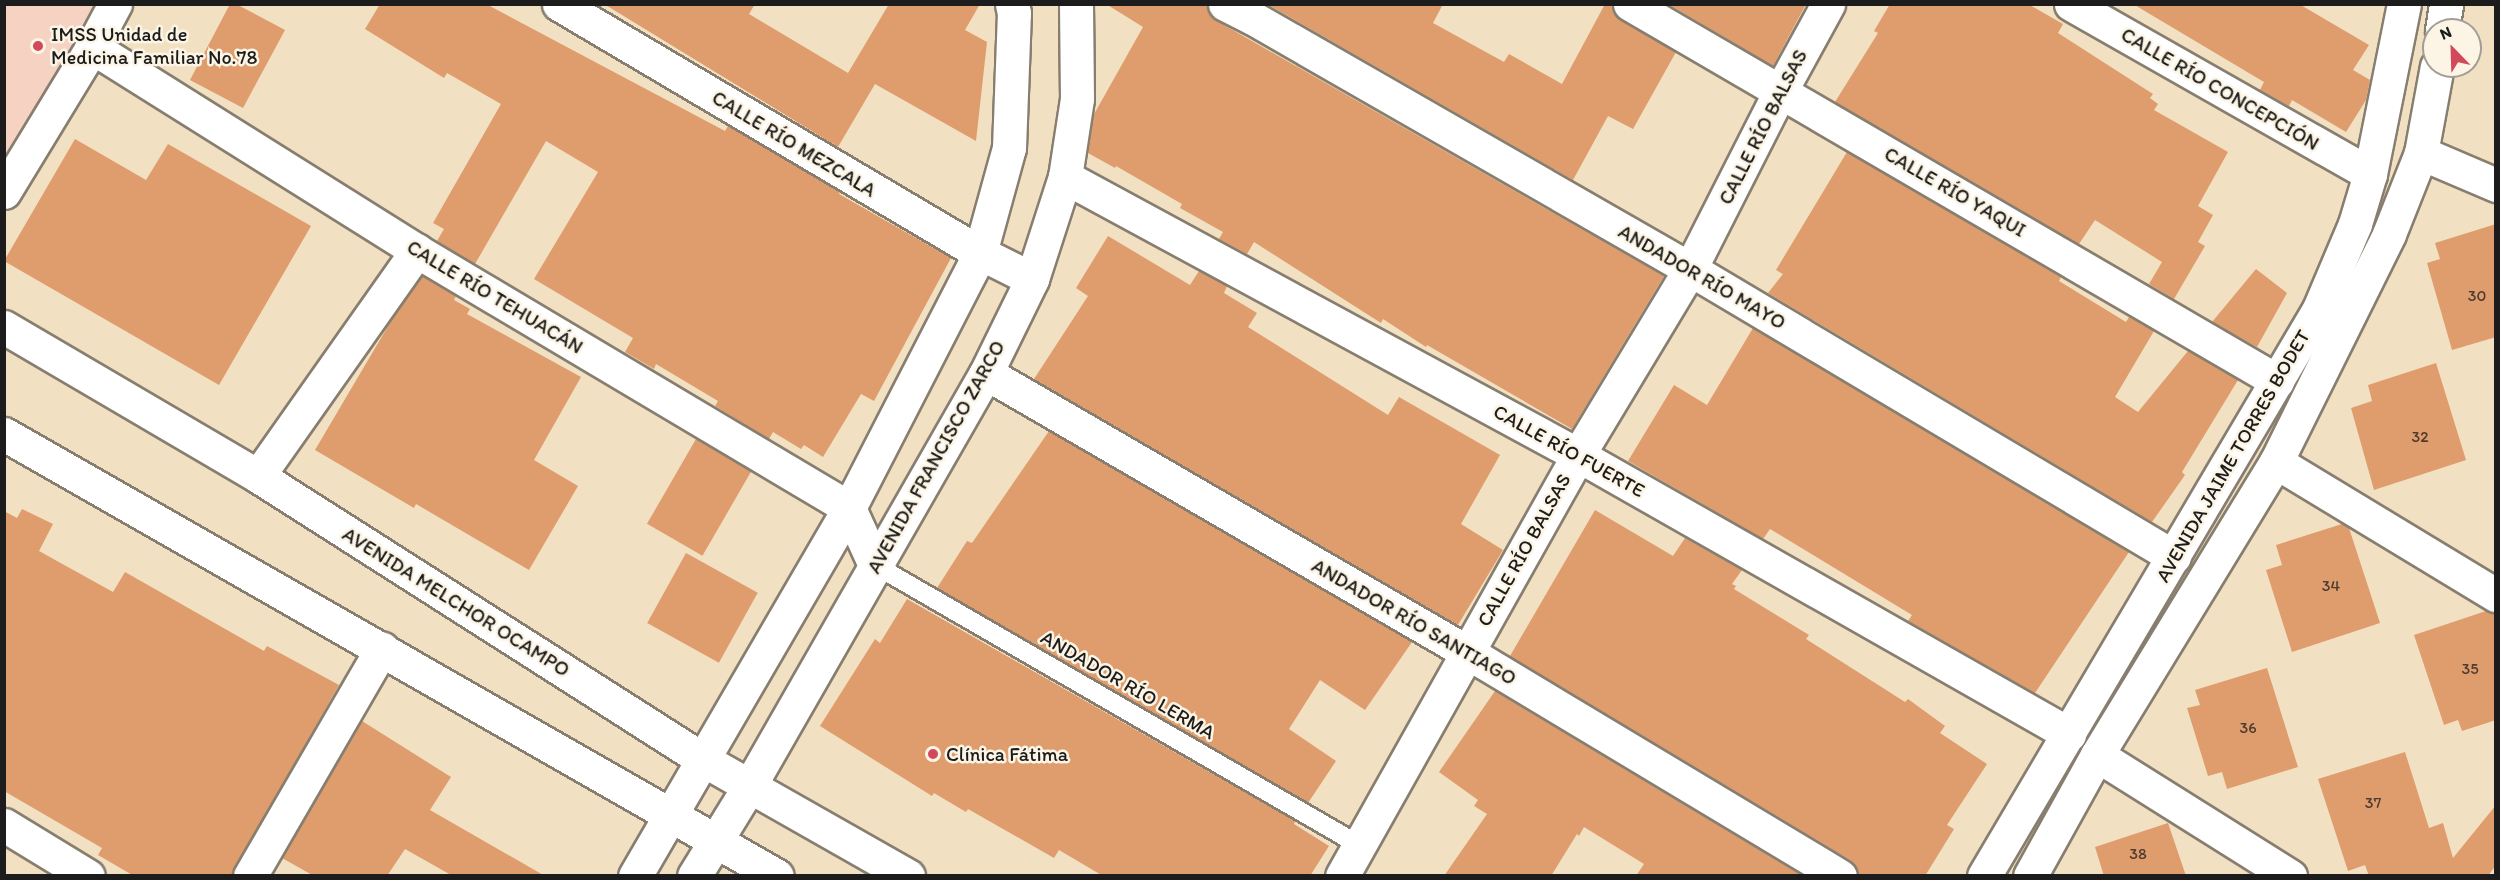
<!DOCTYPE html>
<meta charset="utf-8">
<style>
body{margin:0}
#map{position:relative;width:2500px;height:880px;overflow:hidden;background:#f2e0c2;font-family:Itim,sans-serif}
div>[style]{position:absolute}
.built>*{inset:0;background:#f5d2c2}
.building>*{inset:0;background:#df9c6c;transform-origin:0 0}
.roads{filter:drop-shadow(2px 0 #877e6f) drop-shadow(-2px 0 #877e6f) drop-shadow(0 2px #877e6f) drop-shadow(0 -2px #877e6f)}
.service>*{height:18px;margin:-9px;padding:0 9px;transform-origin:9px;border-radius:9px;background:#fff}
.minor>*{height:33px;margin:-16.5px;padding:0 16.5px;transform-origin:16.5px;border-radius:16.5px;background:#fff}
.tertiary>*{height:33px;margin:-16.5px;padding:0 16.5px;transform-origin:16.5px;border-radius:16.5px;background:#fff}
.primary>*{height:33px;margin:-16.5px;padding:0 16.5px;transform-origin:16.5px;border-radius:16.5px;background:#fff}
.dots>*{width:16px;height:16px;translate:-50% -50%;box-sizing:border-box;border:3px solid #fcf5e5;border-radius:50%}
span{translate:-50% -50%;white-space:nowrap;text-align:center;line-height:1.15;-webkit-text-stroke:5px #fcf5e5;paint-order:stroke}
.number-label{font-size:16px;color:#4d3c30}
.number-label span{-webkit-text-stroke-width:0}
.poi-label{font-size:20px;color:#1c1c1c}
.left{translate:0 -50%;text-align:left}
.street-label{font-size:20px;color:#1c1c1c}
.frame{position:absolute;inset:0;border:6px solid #1c1c1c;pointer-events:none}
.north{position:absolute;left:2422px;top:18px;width:60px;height:60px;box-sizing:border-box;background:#fcf5e5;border:2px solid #a29e95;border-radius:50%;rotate:337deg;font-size:16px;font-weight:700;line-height:24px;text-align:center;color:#1c1c1c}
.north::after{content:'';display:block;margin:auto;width:21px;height:27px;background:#d1495b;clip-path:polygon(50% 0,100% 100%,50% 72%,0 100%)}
</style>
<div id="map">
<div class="built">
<div style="clip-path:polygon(5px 5px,95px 5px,5px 163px)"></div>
</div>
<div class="building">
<div style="clip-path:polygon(230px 4px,236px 4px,285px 30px,243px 108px,190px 80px)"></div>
<div style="clip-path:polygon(380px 4px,486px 4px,725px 131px,728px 126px,840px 192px,839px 194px,951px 258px,874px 401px,861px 394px,823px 457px,804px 445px,801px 449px,773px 432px,769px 439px,715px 406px,718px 401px,656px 364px,654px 369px,625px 352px,633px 338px,534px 279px,598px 172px,546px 141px,475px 264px,437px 241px,444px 229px,433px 223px,501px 104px,447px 73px,444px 78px,365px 29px)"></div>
<div style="clip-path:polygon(604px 4px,755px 4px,749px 14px,848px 73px,889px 4px,980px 4px,965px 30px,987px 42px,976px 141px,875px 84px,838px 147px)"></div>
<div style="clip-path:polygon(1106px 4px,1206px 4px,1209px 14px,1217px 21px,1664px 276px,1572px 429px,1427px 345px,1426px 347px,1383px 319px,1381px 323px,1254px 242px,1247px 254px,1219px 239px,1223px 232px,1180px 208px,1182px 204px,1116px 166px,1115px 168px,1088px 153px,1093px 116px,1143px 27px)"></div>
<div style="clip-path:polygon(1267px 4px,1443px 4px,1433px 23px,1504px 62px,1509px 54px,1562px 84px,1605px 4px,1611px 4px,1614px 14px,1621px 20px,1676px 52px,1633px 129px,1608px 116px,1573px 180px)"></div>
<div style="clip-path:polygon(1668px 4px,1806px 4px,1773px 66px)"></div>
<div style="clip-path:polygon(1890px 4px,2028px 4px,2063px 24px,2058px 33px,2153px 94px,2150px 98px,2158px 104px,2154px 110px,2228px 152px,2198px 206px,2213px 215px,2198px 242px,2205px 246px,2174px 299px,2149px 284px,2162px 262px,2095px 220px,2079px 244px,1835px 102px,1878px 33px,1874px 31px)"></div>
<div style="clip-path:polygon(2133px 4px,2299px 4px,2369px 45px,2353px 70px,2370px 80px,2366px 100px,2346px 132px,2292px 100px,2289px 106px,2260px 90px,2264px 82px)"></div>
<div style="clip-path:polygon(75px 139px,146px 180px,168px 144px,311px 226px,219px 385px,4px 261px)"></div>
<div style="clip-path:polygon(1847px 152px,2061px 277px,2059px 281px,2126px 322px,2129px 317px,2154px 331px,2115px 397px,2138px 412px,2188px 351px,2238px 380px,2182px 472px,2185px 475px,2152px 522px,1768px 293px,1783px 274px,1776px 270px)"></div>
<div style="clip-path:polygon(2496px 224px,2496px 337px,2452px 350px,2427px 263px,2440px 259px,2435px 243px)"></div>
<div style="clip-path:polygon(1108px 236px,1190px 285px,1199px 271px,1227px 286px,1224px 293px,1257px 313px,1248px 327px,1388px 415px,1399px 397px,1500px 455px,1461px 524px,1503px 550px,1458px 625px,1034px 379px,1088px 296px,1076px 288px)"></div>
<div style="clip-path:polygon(2256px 269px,2287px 293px,2257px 347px,2212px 322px)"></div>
<div style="clip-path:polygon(422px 276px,456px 296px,454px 300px,470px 309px,467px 314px,581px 377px,534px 460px,578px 486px,529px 570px,416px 504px,414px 508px,315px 450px,394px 316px)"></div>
<div style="clip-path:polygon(1753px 328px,2129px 552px,2035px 693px,1908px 621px,1912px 615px,1770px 529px,1763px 539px,1628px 461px,1674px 385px,1707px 405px)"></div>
<div style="clip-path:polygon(2436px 363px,2466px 460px,2374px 490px,2351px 408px,2372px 401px,2368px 385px)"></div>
<div style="clip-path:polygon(1049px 431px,1412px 642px,1365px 710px,1320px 680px,1289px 729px,1336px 761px,1308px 803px,937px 588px,967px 541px,972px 543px)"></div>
<div style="left:696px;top:439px;width:64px;height:98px;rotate:30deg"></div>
<div style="clip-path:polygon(22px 509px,53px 524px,39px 551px,113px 592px,125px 572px,264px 651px,267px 646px,339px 685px,231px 876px,134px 876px,98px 855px,102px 848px,4px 791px,4px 511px,17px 518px)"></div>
<div style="clip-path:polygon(1595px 510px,1673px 556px,1685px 538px,1742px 570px,1732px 584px,1736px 586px,1734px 589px,1809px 635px,1806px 639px,1905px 702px,1908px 699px,1945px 726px,1940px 733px,1987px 764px,1947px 825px,1954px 829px,1925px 876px,1859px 876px,1856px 866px,1850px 860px,1510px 656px)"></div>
<div style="clip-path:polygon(2342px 524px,2349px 528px,2380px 623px,2292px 652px,2266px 570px,2282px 565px,2276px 545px)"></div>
<div style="left:686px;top:553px;width:82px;height:80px;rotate:29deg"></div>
<div style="clip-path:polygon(907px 599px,1295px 821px,1294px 824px,1329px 846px,1310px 876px,1103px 876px,1059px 850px,1054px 858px,968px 809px,966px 812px,934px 793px,932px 796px,820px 726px,875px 639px,880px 643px)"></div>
<div style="clip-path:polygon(2486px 611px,2496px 614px,2496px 720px,2462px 731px,2458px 720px,2444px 725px,2414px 635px)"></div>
<div style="clip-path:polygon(2267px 668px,2298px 767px,2227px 789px,2222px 772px,2208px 776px,2187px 708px,2200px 705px,2195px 690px)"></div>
<div style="clip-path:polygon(1495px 691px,1803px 876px,1636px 876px,1644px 864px,1584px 827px,1579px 836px,1577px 834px,1551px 876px,1444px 876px,1487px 814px,1474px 806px,1478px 800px,1439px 772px)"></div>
<div style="clip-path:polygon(362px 721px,451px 777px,430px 810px,545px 876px,451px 875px,405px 849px,387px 876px,314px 876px,282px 858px)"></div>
<div style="clip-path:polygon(2405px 752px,2429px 828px,2443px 823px,2453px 858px,2496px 805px,2496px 865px,2488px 876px,2369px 876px,2365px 865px,2348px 871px,2318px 779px)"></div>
<div style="clip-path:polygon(2168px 823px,2186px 876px,2104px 876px,2095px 847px)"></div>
</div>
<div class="roads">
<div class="service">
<div style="left:875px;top:565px;width:559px;rotate:30.05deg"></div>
</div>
<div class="minor">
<div style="left:559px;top:4px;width:489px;rotate:30.6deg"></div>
<div style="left:980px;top:253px;width:58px;rotate:26.6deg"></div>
<div style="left:1225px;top:4px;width:29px;rotate:27deg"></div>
<div style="left:1251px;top:17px;width:506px;rotate:29.86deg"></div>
<div style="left:1690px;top:269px;width:563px;rotate:30.75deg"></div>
<div style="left:1630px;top:4px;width:749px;rotate:30.23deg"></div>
<div style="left:2071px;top:4px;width:344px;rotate:29.6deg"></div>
<div style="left:92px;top:47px;width:384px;rotate:32.1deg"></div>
<div style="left:417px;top:251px;width:503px;rotate:30.75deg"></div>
<div style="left:849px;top:508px;width:63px;rotate:65.5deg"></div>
<div style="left:2421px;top:153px;width:82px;rotate:23.1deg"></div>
<div style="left:1065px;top:177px;width:583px;rotate:28.45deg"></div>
<div style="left:1578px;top:455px;width:565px;rotate:29.61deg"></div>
<div style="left:4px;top:192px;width:170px;rotate:-58.7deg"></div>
<div style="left:92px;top:47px;width:49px;rotate:-61.9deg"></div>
<div style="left:986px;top:373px;width:556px;rotate:30.12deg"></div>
<div style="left:1467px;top:652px;width:435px;rotate:31deg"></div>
<div style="left:2276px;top:462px;width:257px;rotate:31.2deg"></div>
<div style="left:258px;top:476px;width:276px;rotate:-54.8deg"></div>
<div style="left:2097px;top:755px;width:228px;rotate:32.1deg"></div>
<div style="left:4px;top:825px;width:98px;rotate:31.3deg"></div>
<div style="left:250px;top:876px;width:263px;rotate:-59.9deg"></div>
<div style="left:1342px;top:876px;width:483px;rotate:-60.7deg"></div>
<div style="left:1578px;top:455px;width:217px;rotate:-58.9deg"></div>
<div style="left:1690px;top:269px;width:201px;rotate:-63.1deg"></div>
<div style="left:1781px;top:90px;width:98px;rotate:-61.3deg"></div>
</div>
<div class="tertiary">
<div style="left:2442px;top:30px;width:26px;rotate:-81deg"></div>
<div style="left:635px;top:876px;width:426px;rotate:-59.8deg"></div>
<div style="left:849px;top:508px;width:287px;rotate:-62.8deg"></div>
<div style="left:980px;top:253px;width:109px;rotate:-74.6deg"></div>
<div style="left:1009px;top:148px;width:135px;rotate:-87.9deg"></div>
<div style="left:1014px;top:13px;width:9px;rotate:-103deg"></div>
<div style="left:694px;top:876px;width:107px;rotate:-58.4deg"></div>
<div style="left:750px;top:785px;width:475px;rotate:-60.2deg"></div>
<div style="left:986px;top:373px;width:105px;rotate:-63.9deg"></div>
<div style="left:1032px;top:279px;width:107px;rotate:-72.1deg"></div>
<div style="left:1065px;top:177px;width:79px;rotate:-81.3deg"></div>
<div style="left:1077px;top:99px;width:95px;rotate:-90.6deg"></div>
<div style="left:1984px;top:876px;width:659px;rotate:-59.42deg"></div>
<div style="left:2319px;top:309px;width:92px;rotate:-67deg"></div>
<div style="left:2355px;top:224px;width:52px;rotate:-73.3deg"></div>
<div style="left:2370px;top:174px;width:173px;rotate:-78.7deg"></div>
<div style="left:2030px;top:876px;width:138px;rotate:-61deg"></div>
<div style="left:2097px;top:755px;width:343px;rotate:-58.6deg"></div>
<div style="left:2276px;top:462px;width:254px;rotate:-63.6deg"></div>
<div style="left:2389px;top:234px;width:87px;rotate:-68.4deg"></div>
<div style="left:2421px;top:153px;width:88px;rotate:-79.6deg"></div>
</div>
<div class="primary">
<div style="left:4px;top:327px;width:294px;rotate:30.4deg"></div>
<div style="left:258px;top:476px;width:527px;rotate:32.51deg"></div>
<div style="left:702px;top:759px;width:237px;rotate:29.6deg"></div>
<div style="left:4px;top:434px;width:890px;rotate:29.76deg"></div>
</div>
</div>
<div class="dots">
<div style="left:38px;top:46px;background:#d1495b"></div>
<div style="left:933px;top:754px;background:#d1495b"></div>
</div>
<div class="number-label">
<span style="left:2477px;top:296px">30</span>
<span style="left:2420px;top:437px">32</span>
<span style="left:2331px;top:586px">34</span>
<span style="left:2470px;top:669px">35</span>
<span style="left:2248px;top:728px">36</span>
<span style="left:2373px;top:803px">37</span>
<span style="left:2138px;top:854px">38</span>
</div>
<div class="poi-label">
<span class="left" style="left:51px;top:46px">IMSS Unidad de<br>Medicina Familiar No.78</span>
<span class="left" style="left:946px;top:754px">Clínica Fátima</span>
</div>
<div class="street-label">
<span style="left:2220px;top:89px;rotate:30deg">CALLE RÍO CONCEPCIÓN</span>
<span style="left:1763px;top:127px;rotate:-63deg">CALLE RÍO BALSAS</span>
<span style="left:794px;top:144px;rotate:31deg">CALLE RÍO MEZCALA</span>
<span style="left:1955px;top:192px;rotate:30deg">CALLE RÍO YAQUI</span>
<span style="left:1702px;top:277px;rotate:30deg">ANDADOR RÍO MAYO</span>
<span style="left:495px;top:297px;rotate:31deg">CALLE RÍO TEHUACÁN</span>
<span style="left:1569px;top:451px;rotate:29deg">CALLE RÍO FUERTE</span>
<span style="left:2233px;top:456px;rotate:-60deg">AVENIDA JAIME TORRES BODET</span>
<span style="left:936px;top:457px;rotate:-61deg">AVENIDA FRANCISCO ZARCO</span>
<span style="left:1524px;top:550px;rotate:-61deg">CALLE RÍO BALSAS</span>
<span style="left:456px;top:602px;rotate:32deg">AVENIDA MELCHOR OCAMPO</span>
<span style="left:1414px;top:622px;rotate:30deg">ANDADOR RÍO SANTIAGO</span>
<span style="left:1128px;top:685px;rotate:30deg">ANDADOR RÍO LERMA</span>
</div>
<div class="frame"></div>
<div class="north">N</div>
</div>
